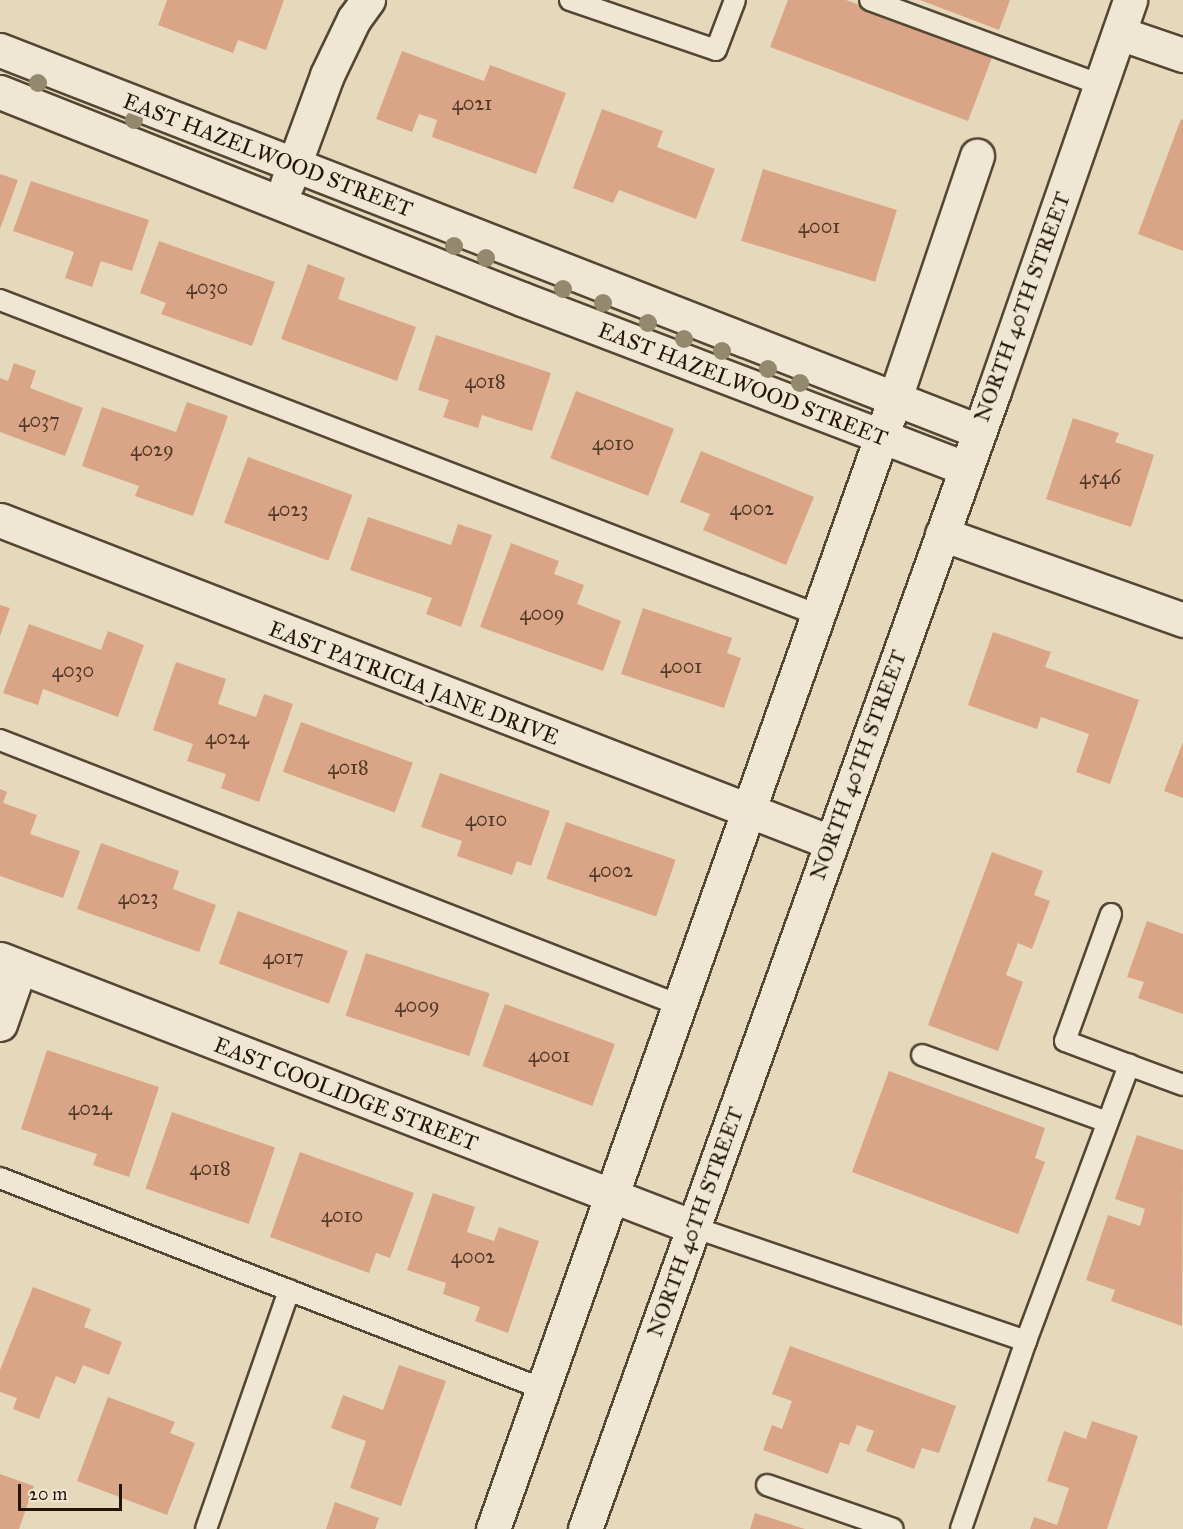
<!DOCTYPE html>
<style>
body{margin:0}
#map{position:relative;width:1183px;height:1529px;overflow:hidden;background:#e6d9bb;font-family:"IM FELL Great Primer",serif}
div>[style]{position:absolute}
.building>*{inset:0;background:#d9a586;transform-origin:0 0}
.roads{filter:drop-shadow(2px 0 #534633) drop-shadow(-2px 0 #534633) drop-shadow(0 2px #534633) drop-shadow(0 -2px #534633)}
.lane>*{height:20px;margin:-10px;padding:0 10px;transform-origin:10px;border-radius:10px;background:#efe6d3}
.street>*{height:33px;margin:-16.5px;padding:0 16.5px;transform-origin:16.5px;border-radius:16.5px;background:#efe6d3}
.secondary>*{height:33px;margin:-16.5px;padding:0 16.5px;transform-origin:16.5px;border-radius:16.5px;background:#efe6d3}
.trees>*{width:18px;height:18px;margin:-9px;border-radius:50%;background:#92896f}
span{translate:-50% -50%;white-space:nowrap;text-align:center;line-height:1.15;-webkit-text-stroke:6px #efe6d3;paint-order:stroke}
.number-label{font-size:20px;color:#503926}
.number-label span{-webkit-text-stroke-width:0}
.street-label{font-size:22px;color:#221506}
.scale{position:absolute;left:18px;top:1484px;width:104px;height:27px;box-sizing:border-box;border:3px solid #221506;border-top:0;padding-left:8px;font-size:18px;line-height:21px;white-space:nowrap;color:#221506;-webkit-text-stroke:4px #efe6d3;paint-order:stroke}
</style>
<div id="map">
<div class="building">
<div style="clip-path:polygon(167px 0,284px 0,266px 50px,238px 40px,233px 53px,158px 25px)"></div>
<div style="clip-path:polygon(788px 0,846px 0,993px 55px,968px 121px,770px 47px)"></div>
<div style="clip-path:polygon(920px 0,1010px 0,999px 30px)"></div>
<div style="clip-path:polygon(402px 51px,484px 81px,490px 65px,566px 93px,536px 174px,432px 137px,437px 120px,419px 114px,412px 132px,376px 119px)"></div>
<div style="clip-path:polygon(602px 109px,663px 131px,657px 147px,715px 169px,696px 219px,619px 190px,613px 203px,573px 188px)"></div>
<div style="clip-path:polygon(1181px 119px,1183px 120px,1183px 251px,1138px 234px)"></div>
<div style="left:763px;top:169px;width:140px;height:75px;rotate:17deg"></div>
<div style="clip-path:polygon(0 174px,18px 180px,0 229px)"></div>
<div style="clip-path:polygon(31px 181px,149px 220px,132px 271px,101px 261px,92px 287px,65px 278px,74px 252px,13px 231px)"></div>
<div style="clip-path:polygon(159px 241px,275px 282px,252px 346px,161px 314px,166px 303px,140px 293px)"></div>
<div style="clip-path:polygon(308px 264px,345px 278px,338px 299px,416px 327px,397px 381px,281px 339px)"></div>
<div style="clip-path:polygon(436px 335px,551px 373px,532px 431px,482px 415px,478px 428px,443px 417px,449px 400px,418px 390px)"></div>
<div style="clip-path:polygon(14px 363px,36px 371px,30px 388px,83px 408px,65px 456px,0 432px,0 378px,8px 381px)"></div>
<div style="left:576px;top:391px;width:105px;height:72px;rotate:21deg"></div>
<div style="clip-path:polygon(187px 402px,228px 416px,193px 516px,135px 496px,139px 486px,82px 466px,102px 407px,176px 432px)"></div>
<div style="clip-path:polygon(1073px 418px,1119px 433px,1115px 442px,1154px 455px,1131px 527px,1046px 499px)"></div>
<div style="clip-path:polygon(701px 451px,814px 497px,786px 565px,703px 530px,710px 514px,680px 502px)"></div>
<div style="left:248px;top:457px;width:111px;height:70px;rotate:20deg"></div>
<div style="clip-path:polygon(368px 517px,451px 545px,458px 524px,492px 535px,461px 627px,426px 614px,432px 598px,350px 570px)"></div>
<div style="clip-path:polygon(511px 543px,559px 561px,554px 574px,584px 585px,577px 604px,621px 621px,603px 671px,480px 627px)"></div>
<div style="clip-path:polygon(0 605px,10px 608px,0 636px)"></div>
<div style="clip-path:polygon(643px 608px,732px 638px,727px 653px,741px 658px,724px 708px,621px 674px)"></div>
<div style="clip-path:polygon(29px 624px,101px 650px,108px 631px,144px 645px,118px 717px,43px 689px,38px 705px,3px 693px)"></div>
<div style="clip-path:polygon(993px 632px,1051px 652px,1045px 667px,1139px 700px,1110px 784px,1076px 772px,1089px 734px,1041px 717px,1037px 729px,968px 705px)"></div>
<div style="clip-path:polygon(176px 662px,226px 679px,218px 704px,256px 717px,264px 694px,293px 704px,259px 802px,221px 788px,226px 774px,187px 761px,193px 744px,153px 730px)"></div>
<div style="left:301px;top:722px;width:119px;height:53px;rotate:20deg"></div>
<div style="clip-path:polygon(1183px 742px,1183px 798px,1164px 791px)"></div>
<div style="clip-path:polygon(440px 773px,550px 811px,531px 866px,517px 861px,512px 875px,457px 856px,462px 841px,421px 827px)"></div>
<div style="clip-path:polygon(0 789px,7px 792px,3px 803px,37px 815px,30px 834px,80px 851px,63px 898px,0 876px)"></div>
<div style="left:566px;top:822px;width:116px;height:60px;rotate:19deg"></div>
<div style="clip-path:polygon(101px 843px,179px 871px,173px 889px,216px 905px,199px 952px,77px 909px)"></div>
<div style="clip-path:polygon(992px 852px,1043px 871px,1034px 895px,1050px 901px,1032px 949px,1018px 943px,1006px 975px,1023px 982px,998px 1051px,928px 1025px)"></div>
<div style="left:238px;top:911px;width:117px;height:56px;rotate:20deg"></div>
<div style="clip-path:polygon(1147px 921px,1183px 934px,1183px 1014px,1138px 998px,1144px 982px,1127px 977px)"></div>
<div style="left:366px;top:953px;width:130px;height:66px;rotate:18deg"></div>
<div style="left:505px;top:1004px;width:117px;height:66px;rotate:20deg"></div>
<div style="clip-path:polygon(47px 1050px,159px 1087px,129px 1177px,93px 1165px,97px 1154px,21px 1129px)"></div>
<div style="clip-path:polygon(889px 1071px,1045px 1128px,1035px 1158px,1045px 1162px,1018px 1234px,852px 1172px)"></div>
<div style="left:172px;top:1112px;width:109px;height:81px;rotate:19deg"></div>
<div style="clip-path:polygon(1137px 1135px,1183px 1150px,1182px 1326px,1111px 1301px,1115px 1290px,1086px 1280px,1108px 1215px,1140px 1226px,1145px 1209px,1115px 1199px)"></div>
<div style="clip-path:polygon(300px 1152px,414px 1193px,390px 1258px,376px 1253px,369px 1273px,270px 1237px)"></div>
<div style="clip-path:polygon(433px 1193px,475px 1207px,467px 1232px,494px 1241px,499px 1227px,539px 1241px,508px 1333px,475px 1321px,480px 1307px,443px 1294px,446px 1283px,407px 1270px)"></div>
<div style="clip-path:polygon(33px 1287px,91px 1309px,84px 1327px,122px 1342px,109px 1375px,83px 1365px,75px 1384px,56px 1376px,39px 1419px,13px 1409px,17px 1398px,0 1392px,0 1370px)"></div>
<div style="clip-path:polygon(790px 1346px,956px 1406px,939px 1453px,922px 1448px,914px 1469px,866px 1451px,874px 1431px,857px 1425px,849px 1445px,840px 1442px,828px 1474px,763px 1450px,772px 1425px,782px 1429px,792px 1401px,772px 1394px)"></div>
<div style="clip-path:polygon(399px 1365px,446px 1381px,401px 1506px,350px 1488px,366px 1441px,331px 1428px,343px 1395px,383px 1410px)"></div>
<div style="clip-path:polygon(108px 1397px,175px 1422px,170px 1433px,195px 1443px,167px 1515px,77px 1481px)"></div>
<div style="clip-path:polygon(1092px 1421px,1138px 1436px,1107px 1529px,1030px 1529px,1034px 1517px,1057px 1525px,1069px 1488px,1047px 1481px,1064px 1431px,1086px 1439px)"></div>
<div style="clip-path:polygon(0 1474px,34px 1486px,19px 1529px,0 1529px)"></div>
<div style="clip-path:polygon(335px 1502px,379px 1518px,375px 1529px,326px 1529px)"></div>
<div style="clip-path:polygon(755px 1513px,805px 1529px,750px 1529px)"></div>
</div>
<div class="roads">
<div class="lane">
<div style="left:570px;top:0;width:154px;rotate:18.9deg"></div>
<div style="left:716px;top:50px;width:53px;rotate:-69.2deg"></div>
<div style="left:870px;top:0;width:246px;rotate:20.2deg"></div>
<div style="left:0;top:300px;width:877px;rotate:21.06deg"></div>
<div style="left:0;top:740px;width:729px;rotate:21.32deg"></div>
<div style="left:1111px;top:914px;width:135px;rotate:109.9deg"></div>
<div style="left:1065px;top:1041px;width:68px;rotate:20.6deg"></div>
<div style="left:922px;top:1055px;width:197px;rotate:19.9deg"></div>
<div style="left:0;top:1178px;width:583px;rotate:21.24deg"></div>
<div style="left:693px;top:1227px;width:352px;rotate:18.9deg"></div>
<div style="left:1026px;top:1341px;width:199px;rotate:109.1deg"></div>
<div style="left:1026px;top:1341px;width:295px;rotate:-69.5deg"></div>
<div style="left:1129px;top:1065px;width:58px;rotate:20.3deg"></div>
<div style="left:767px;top:1485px;width:133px;rotate:19.2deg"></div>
<div style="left:206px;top:1529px;width:253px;rotate:-70.8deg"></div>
</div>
<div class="street">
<div style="left:1119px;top:33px;width:68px;rotate:19deg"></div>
<div style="left:0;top:50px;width:1050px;rotate:21.28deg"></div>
<div style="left:0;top:92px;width:562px;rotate:21.63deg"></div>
<div style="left:522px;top:299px;width:474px;rotate:20.9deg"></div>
<div style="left:287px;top:184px;width:116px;rotate:-69.8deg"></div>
<div style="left:327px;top:75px;width:62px;rotate:-64.3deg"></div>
<div style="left:354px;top:19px;width:24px;rotate:-54deg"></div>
<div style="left:0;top:520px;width:890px;rotate:21.2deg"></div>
<div style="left:942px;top:534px;width:256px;rotate:19.6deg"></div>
<div style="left:0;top:959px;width:743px;rotate:21.14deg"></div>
<div style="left:0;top:1024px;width:60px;rotate:-70.7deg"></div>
<div style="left:493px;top:1529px;width:1197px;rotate:-70.43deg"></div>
<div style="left:894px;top:401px;width:259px;rotate:-71.3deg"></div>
</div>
<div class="secondary">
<div style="left:585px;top:1529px;width:1209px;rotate:-70.23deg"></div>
<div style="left:994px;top:391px;width:414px;rotate:-70.8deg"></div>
</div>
</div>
<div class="trees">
<div style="left:38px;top:83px"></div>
<div style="left:134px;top:120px"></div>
<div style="left:454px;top:246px"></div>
<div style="left:486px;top:258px"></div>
<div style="left:563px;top:289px"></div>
<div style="left:603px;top:303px"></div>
<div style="left:648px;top:323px"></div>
<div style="left:684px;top:339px"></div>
<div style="left:722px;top:351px"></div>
<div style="left:768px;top:369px"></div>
<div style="left:800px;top:383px"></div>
</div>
<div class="number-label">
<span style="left:472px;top:103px">4021</span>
<span style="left:819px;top:226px">4001</span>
<span style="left:207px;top:287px">4030</span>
<span style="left:485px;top:381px">4018</span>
<span style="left:39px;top:420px">4037</span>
<span style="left:613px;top:443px">4010</span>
<span style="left:152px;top:449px">4029</span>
<span style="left:1100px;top:477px">4546</span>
<span style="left:752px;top:508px">4002</span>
<span style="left:288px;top:509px">4023</span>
<span style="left:542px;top:613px">4009</span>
<span style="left:681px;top:666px">4001</span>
<span style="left:73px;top:670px">4030</span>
<span style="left:227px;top:737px">4024</span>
<span style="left:348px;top:767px">4018</span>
<span style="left:486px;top:819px">4010</span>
<span style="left:611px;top:870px">4002</span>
<span style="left:138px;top:897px">4023</span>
<span style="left:283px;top:957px">4017</span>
<span style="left:417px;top:1005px">4009</span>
<span style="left:549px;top:1055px">4001</span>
<span style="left:90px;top:1108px">4024</span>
<span style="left:210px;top:1168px">4018</span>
<span style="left:342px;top:1215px">4010</span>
<span style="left:473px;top:1256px">4002</span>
</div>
<div class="street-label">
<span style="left:268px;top:155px;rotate:21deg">EAST HAZELWOOD STREET</span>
<span style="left:1022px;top:307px;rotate:-70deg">NORTH 40TH STREET</span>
<span style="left:743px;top:384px;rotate:21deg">EAST HAZELWOOD STREET</span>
<span style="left:414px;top:683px;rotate:21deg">EAST PATRICIA JANE DRIVE</span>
<span style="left:858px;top:765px;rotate:-70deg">NORTH 40TH STREET</span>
<span style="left:346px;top:1094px;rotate:21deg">EAST COOLIDGE STREET</span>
<span style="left:695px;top:1222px;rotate:-70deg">NORTH 40TH STREET</span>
</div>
<div class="scale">20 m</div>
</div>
